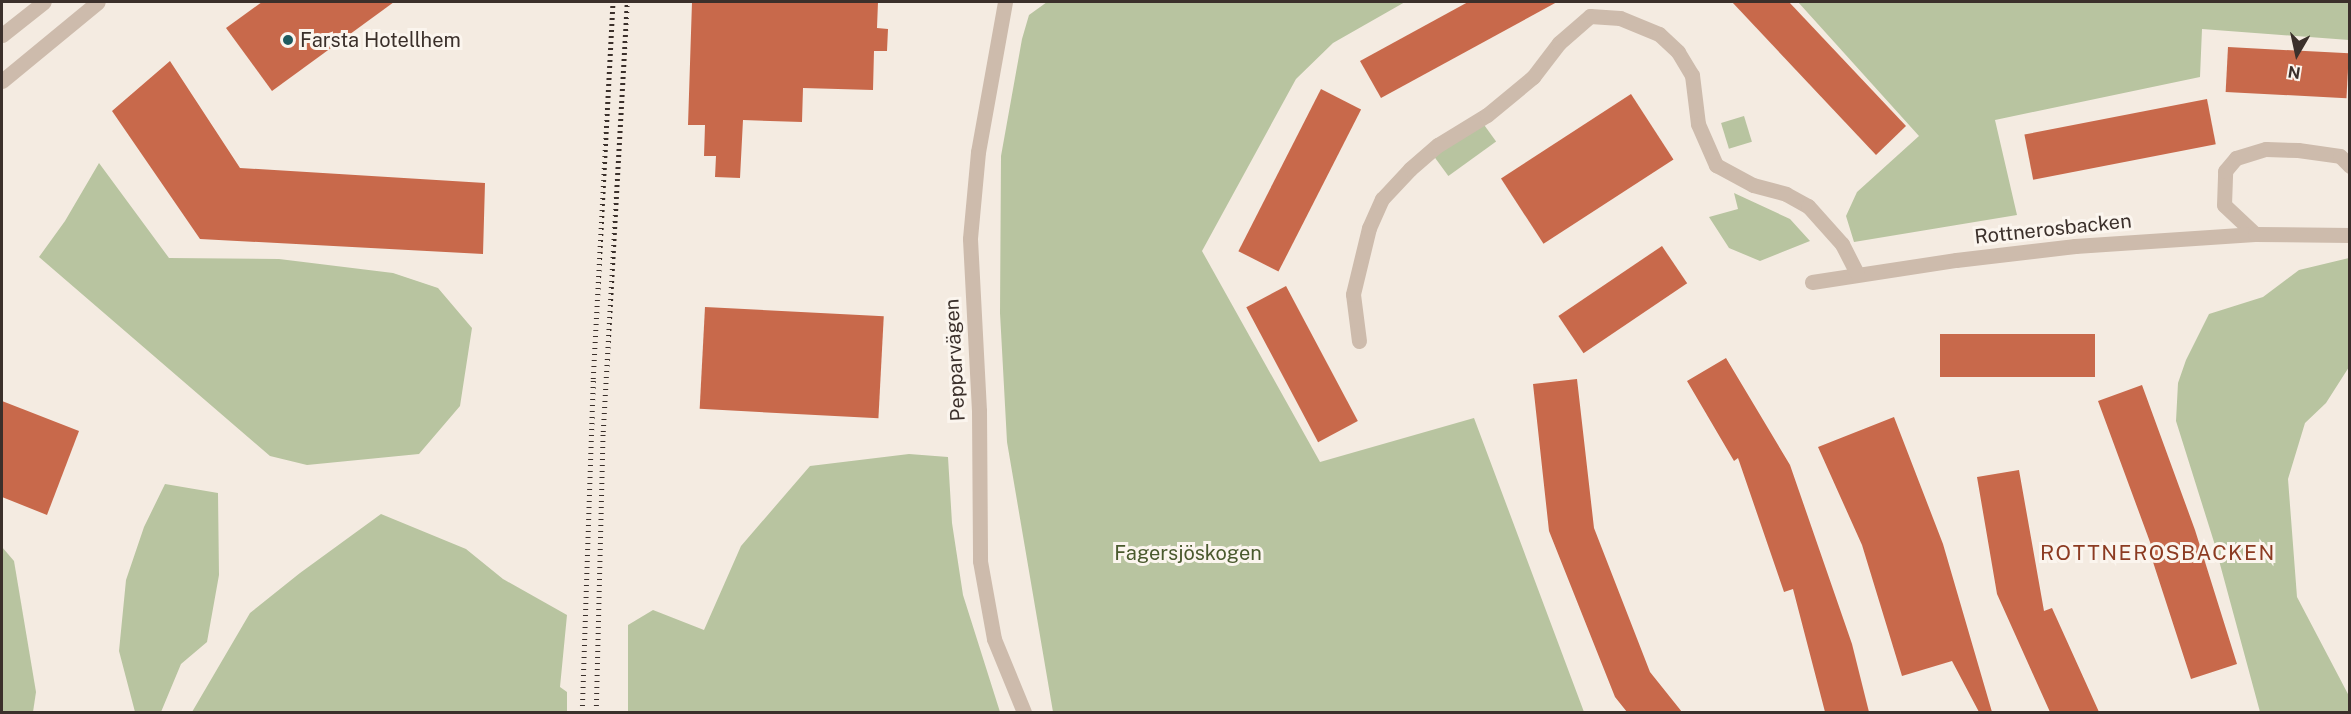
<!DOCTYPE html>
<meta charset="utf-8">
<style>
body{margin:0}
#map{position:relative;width:2351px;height:714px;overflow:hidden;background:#f4ebe1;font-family:"Public Sans",sans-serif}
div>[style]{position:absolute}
.green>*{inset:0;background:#b8c4a0;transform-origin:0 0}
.building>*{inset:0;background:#c8694b;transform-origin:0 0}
.minor>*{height:15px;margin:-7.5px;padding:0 7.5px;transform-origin:7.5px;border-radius:7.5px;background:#cdbbac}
.rail>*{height:4.5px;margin-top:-2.25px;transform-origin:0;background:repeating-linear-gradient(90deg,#3b302b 0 1.5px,transparent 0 6px)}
.dots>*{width:16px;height:16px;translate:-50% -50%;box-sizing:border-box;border:3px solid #fbf5ee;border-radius:50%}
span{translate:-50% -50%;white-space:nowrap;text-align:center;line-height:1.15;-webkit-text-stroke:6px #fbf5ee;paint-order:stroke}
.poi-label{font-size:20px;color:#3b302b}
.left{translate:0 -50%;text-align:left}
.street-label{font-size:20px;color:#3b302b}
.park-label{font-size:20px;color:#4a5a2e}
.neighbourhood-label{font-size:21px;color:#8c3b22;letter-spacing:1.5px}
.frame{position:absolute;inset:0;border:3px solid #3b302b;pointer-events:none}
.north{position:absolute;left:2267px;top:24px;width:60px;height:60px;-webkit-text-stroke:4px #fbf5ee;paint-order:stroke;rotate:189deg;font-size:16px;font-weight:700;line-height:24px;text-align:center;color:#3b302b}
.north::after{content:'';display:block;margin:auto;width:21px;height:27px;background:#3b302b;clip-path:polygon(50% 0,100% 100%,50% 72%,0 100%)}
</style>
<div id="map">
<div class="green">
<div style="clip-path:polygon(1047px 2px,1405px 2px,1333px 43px,1296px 79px,1202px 251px,1320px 462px,1474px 418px,1584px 712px,1053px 712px,1007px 442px,1000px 313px,1001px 156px,1022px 39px,1029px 15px)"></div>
<div style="clip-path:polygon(1798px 2px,2349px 2px,2349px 40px,2202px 29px,2200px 77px,1995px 120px,2017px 215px,1854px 242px,1846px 216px,1857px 192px,1919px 136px)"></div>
<div style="left:1744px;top:116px;width:27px;height:24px;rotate:73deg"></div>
<div style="left:1482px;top:122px;width:24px;height:59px;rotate:54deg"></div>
<div style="clip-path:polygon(99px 163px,169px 258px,279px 259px,393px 273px,438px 288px,472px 328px,460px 406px,419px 454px,307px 465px,270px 456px,39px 257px,65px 221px)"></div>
<div style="clip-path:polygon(1734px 193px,1790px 219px,1810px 241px,1760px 261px,1729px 248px,1709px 217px,1738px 209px)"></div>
<div style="clip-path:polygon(2349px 258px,2349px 367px,2326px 403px,2305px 423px,2288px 479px,2297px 597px,2349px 696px,2349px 712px,2260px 712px,2214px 542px,2176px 421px,2178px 383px,2186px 360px,2209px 314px,2263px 297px,2299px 270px)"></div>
<div style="clip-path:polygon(909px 454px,948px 457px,952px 523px,963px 595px,1000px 712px,628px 712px,628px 625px,653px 610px,704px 630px,741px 546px,810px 466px)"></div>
<div style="clip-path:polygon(165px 484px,218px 493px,219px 575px,207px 642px,181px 664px,161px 712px,135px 712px,119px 651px,126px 580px,144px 527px)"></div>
<div style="clip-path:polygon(381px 514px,466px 549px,503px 579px,567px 615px,560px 687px,567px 692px,567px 712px,192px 712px,250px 613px,300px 573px)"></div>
<div style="clip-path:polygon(2px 547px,14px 561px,36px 692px,33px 712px,2px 712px)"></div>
</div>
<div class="building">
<div style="clip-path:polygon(262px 2px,394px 2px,272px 91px,226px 28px)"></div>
<div style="clip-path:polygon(692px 2px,878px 2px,877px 28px,888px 29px,887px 51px,874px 51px,873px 90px,803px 88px,802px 122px,743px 120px,740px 178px,715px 177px,716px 156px,704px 156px,705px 125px,688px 125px)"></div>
<div style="clip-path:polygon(1468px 2px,1557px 2px,1381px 98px,1360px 61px)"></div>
<div style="clip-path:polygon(1732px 2px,1789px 2px,1906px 126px,1876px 155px)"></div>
<div style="left:2228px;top:47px;width:121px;height:45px;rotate:3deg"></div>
<div style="clip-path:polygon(170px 61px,240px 168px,485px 183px,483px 254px,200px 239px,112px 111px)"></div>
<div style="left:1321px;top:89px;width:45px;height:182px;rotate:27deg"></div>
<div style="left:1631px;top:94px;width:78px;height:155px;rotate:57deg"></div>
<div style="left:2207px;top:99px;width:46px;height:186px;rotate:79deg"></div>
<div style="left:1662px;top:246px;width:45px;height:125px;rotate:56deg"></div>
<div style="left:1286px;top:286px;width:153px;height:45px;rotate:62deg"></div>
<div style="left:705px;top:307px;width:179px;height:102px;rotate:3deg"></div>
<div style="left:2095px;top:334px;width:43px;height:155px;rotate:90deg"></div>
<div style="clip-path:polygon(1726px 358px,1790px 465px,1852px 644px,1869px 712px,1825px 712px,1793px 589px,1784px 592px,1738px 458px,1734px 461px,1687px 381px)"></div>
<div style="clip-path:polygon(1577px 379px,1594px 528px,1650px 672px,1682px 712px,1627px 712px,1615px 697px,1549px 531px,1533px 384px)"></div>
<div style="clip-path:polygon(2142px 385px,2195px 530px,2237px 664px,2191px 679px,2153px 562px,2157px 561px,2098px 401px)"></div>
<div style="clip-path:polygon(2px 401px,79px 431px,47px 515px,2px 497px)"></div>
<div style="clip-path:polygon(1894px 417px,1943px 544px,1992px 712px,1979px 712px,1952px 661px,1902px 676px,1862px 545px,1818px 447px)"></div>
<div style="clip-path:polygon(2019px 470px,2044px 611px,2052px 608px,2099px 712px,2050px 712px,1997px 594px,1977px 477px)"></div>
</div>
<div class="minor">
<div style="left:1005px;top:2px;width:152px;rotate:100.2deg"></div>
<div style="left:978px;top:152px;width:87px;rotate:95.3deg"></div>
<div style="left:970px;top:239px;width:172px;rotate:87deg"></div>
<div style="left:979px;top:411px;width:150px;rotate:89.6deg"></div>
<div style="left:980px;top:561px;width:79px;rotate:79.8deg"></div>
<div style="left:994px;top:639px;width:79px;rotate:67.7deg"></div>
<div style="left:2px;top:35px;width:53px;rotate:-38.2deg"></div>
<div style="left:2px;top:81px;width:124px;rotate:-39.5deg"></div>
<div style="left:2255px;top:234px;width:42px;rotate:-136.9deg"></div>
<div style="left:2224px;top:205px;width:34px;rotate:-88deg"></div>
<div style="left:2225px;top:171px;width:17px;rotate:-50deg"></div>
<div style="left:2236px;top:158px;width:31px;rotate:-17deg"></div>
<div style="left:2266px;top:149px;width:32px;rotate:2deg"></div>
<div style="left:2298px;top:150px;width:42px;rotate:8.1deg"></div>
<div style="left:2340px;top:156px;width:14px;rotate:45deg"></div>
<div style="left:1812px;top:282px;width:146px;rotate:-8.7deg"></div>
<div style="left:1956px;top:260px;width:120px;rotate:-6.7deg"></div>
<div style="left:2075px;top:246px;width:180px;rotate:-3.8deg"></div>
<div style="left:2255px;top:234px;width:95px;rotate:0.6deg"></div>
<div style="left:1359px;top:341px;width:47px;rotate:-97.3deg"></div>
<div style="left:1353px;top:294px;width:68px;rotate:-76.4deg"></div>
<div style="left:1369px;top:228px;width:32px;rotate:-66deg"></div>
<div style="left:1382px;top:199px;width:41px;rotate:-47deg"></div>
<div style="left:1410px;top:169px;width:37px;rotate:-41deg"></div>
<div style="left:1438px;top:145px;width:57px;rotate:-31.5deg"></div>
<div style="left:1487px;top:115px;width:60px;rotate:-39.6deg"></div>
<div style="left:1533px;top:77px;width:43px;rotate:-52.6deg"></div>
<div style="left:1559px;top:43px;width:41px;rotate:-41.1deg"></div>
<div style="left:1590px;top:16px;width:30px;rotate:4deg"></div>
<div style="left:1620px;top:18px;width:42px;rotate:22.3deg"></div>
<div style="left:1659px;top:34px;width:26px;rotate:43deg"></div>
<div style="left:1678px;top:52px;width:27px;rotate:59deg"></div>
<div style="left:1692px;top:75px;width:49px;rotate:83deg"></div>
<div style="left:1698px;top:124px;width:45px;rotate:66.3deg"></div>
<div style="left:1716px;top:165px;width:42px;rotate:28.4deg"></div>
<div style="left:1753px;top:185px;width:34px;rotate:15deg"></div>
<div style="left:1786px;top:194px;width:25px;rotate:29deg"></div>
<div style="left:1808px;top:206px;width:51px;rotate:48.2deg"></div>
<div style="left:1842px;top:244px;width:33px;rotate:63deg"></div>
</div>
<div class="rail">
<div style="left:582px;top:712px;width:333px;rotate:-88.1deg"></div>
<div style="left:593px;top:379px;width:378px;rotate:-87deg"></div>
<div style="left:596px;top:712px;width:280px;rotate:-88.6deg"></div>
<div style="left:603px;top:432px;width:431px;rotate:-86.8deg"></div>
</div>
<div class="dots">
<div style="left:288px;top:40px;background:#1f5a5e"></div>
</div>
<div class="poi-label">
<span class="left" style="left:300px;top:40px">Farsta Hotellhem</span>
</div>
<div class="street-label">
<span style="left:2053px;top:229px;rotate:-6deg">Rottnerosbacken</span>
<span style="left:955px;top:360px;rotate:-93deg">Pepparvägen</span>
</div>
<div class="park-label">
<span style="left:1188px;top:553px">Fagersjöskogen</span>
</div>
<div class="neighbourhood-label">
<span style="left:2158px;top:553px">ROTTNEROSBACKEN</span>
</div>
<div class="frame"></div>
<div class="north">N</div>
</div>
